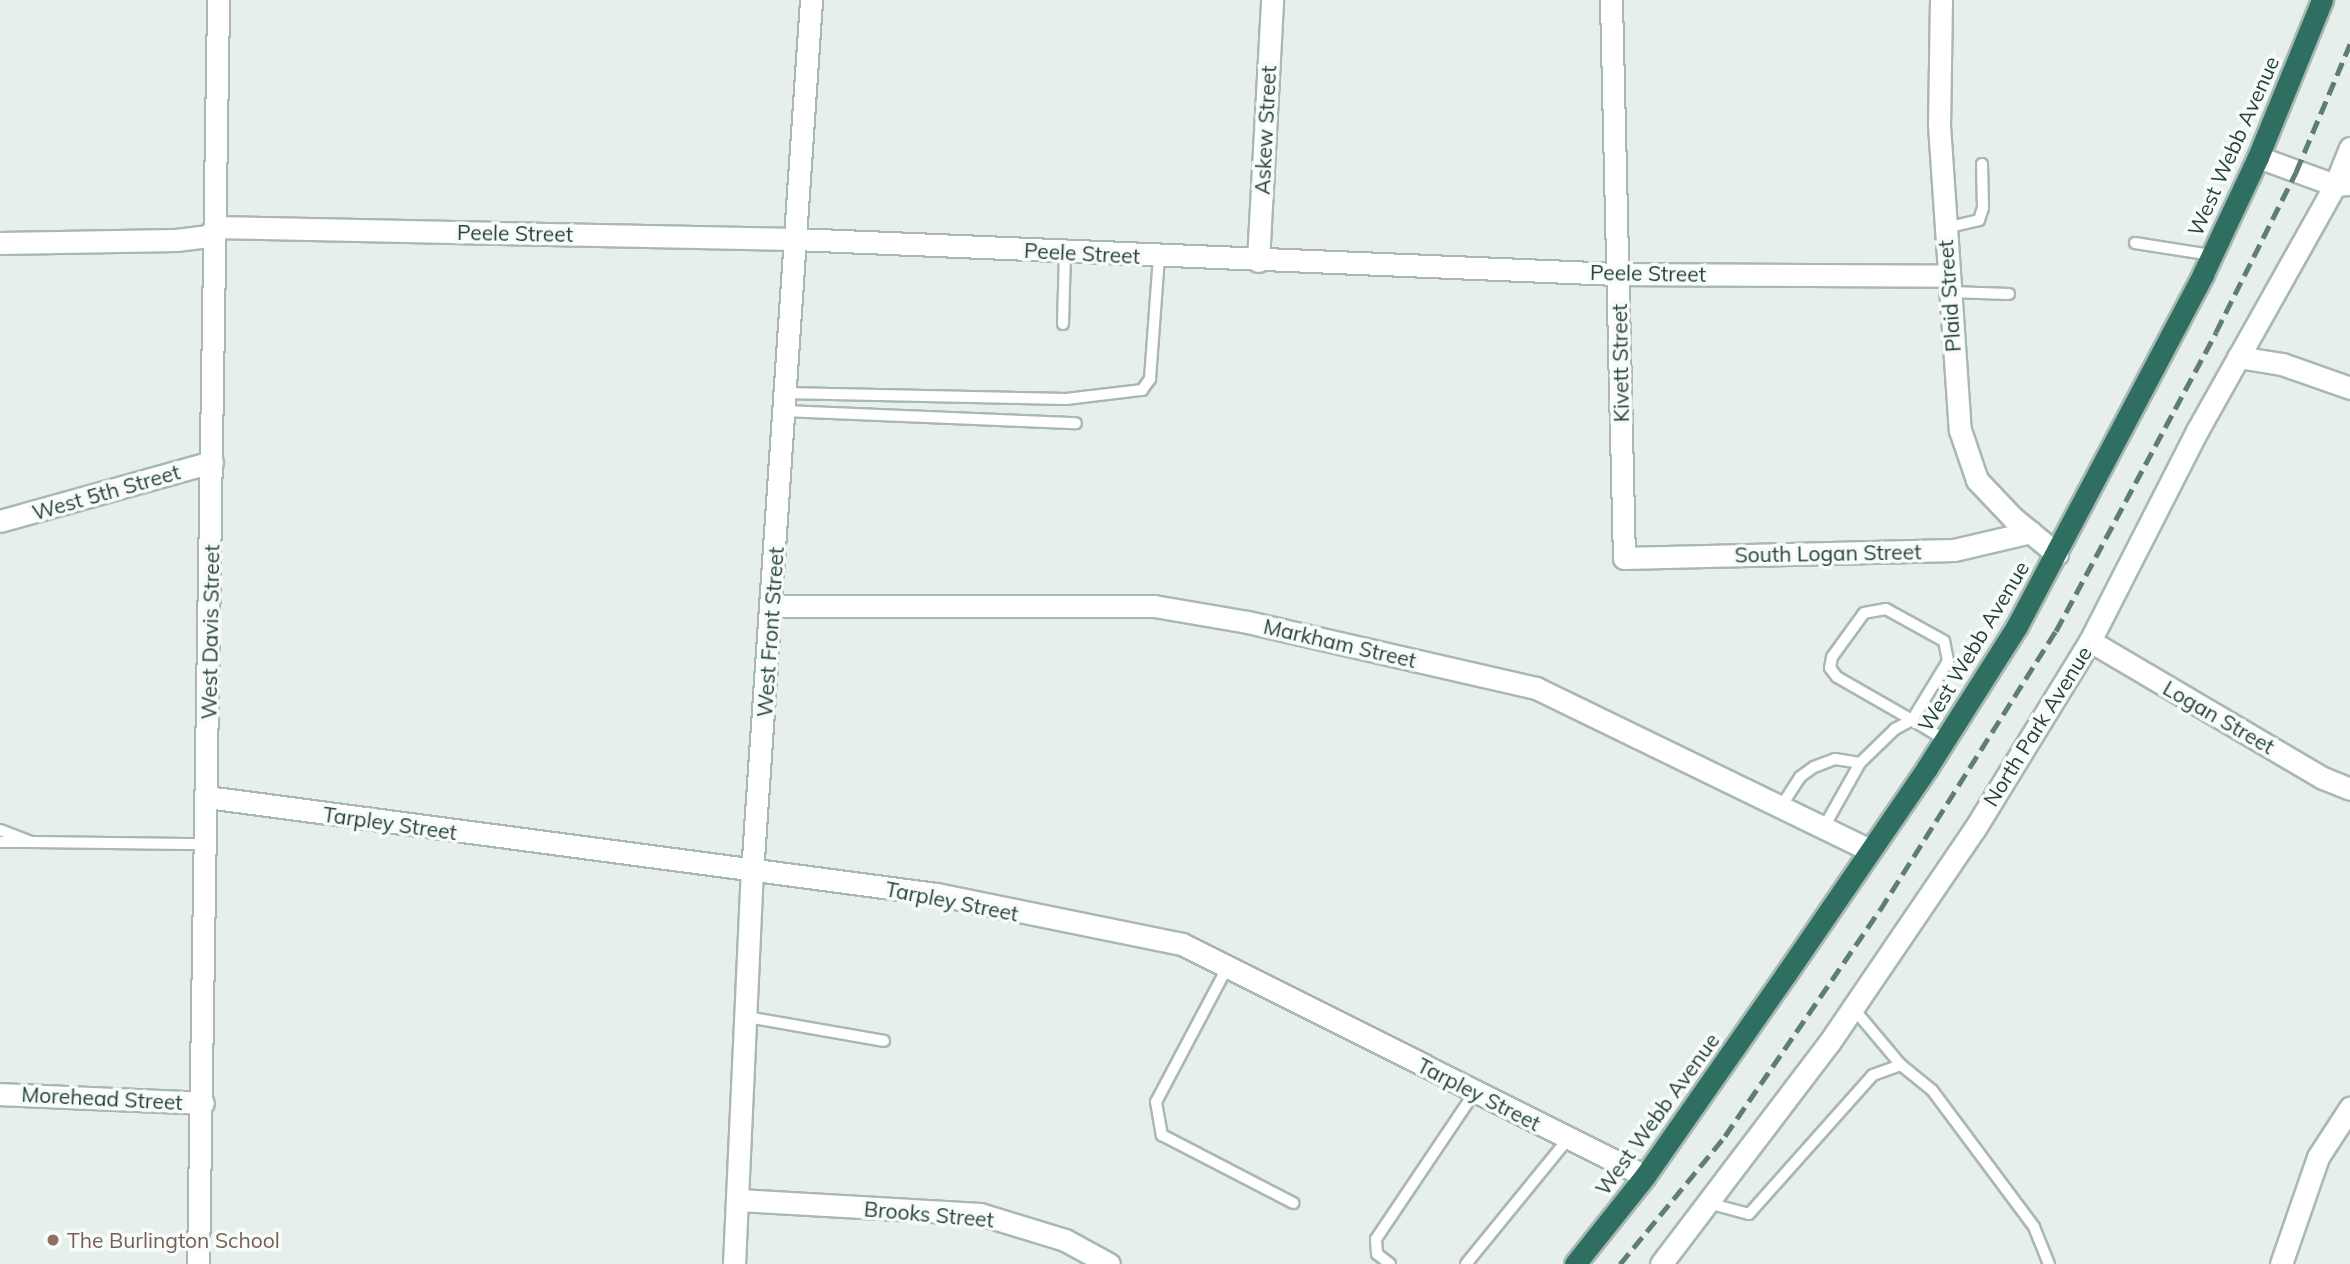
<!DOCTYPE html>
<style>
body{margin:0}
#map{position:relative;width:2350px;height:1264px;overflow:hidden;background:#e6efeb;font-family:Mulish,sans-serif}
div>[style]{position:absolute}
.roads{filter:drop-shadow(2px 0 #a8b8b2) drop-shadow(-2px 0 #a8b8b2) drop-shadow(0 2px #a8b8b2) drop-shadow(0 -2px #a8b8b2)}
.lane>*{height:10px;margin:-5px;padding:0 5px;transform-origin:5px;border-radius:5px;background:#fff}
.street>*{height:21px;margin:-10.5px;padding:0 10.5px;transform-origin:10.5px;border-radius:10.5px;background:#fff}
.secondary>*{height:21px;margin:-10.5px;padding:0 10.5px;transform-origin:10.5px;border-radius:10.5px;background:#fff}
.highway>*{height:21px;margin:-10.5px;padding:0 10.5px;transform-origin:10.5px;border-radius:10.5px;background:#2f6f62}
.rail>*{height:5px;margin-top:-2.5px;transform-origin:0;background:repeating-linear-gradient(90deg,#5f7d75 0 14px,transparent 0 21px)}
.dots>*{width:19px;height:19px;translate:-50% -50%;box-sizing:border-box;border:4px solid #f7fbf9;border-radius:50%}
span{translate:-50% -50%;white-space:nowrap;text-align:center;line-height:1.15;-webkit-text-stroke:7px #f7fbf9;paint-order:stroke}
.street-label{font-size:21px;color:#24423a}
.education-label{font-size:21px;color:#785e54}
.left{translate:0 -50%;text-align:left}
</style>
<div id="map">
<div class="roads">
<div class="lane">
<div style="left:1945px;top:228px;width:35px;rotate:-13deg"></div>
<div style="left:1979px;top:220px;width:13px;rotate:-72deg"></div>
<div style="left:1983px;top:208px;width:44px;rotate:-91.3deg"></div>
<div style="left:2135px;top:243px;width:78px;rotate:8.9deg"></div>
<div style="left:1950px;top:292px;width:59px;rotate:1.9deg"></div>
<div style="left:1063px;top:324px;width:71px;rotate:-88.4deg"></div>
<div style="left:785px;top:393px;width:281px;rotate:1.2deg"></div>
<div style="left:1066px;top:399px;width:77px;rotate:-6.8deg"></div>
<div style="left:1142px;top:390px;width:14px;rotate:-54deg"></div>
<div style="left:1150px;top:379px;width:122px;rotate:-85.8deg"></div>
<div style="left:784px;top:411px;width:292px;rotate:2.4deg"></div>
<div style="left:1782px;top:805px;width:33px;rotate:-57deg"></div>
<div style="left:1800px;top:777px;width:17px;rotate:-36deg"></div>
<div style="left:1814px;top:767px;width:22px;rotate:-21deg"></div>
<div style="left:1835px;top:759px;width:25px;rotate:9deg"></div>
<div style="left:1824px;top:827px;width:73px;rotate:-60.6deg"></div>
<div style="left:1860px;top:763px;width:49px;rotate:-44.2deg"></div>
<div style="left:1895px;top:729px;width:19px;rotate:-28deg"></div>
<div style="left:1912px;top:720px;width:69px;rotate:-58.6deg"></div>
<div style="left:1948px;top:661px;width:20px;rotate:-101deg"></div>
<div style="left:1944px;top:641px;width:66px;rotate:-151.1deg"></div>
<div style="left:1886px;top:609px;width:22px;rotate:170deg"></div>
<div style="left:1864px;top:613px;width:54px;rotate:126deg"></div>
<div style="left:1832px;top:657px;width:11px;rotate:100deg"></div>
<div style="left:1830px;top:668px;width:11px;rotate:52deg"></div>
<div style="left:1837px;top:677px;width:86px;rotate:29.8deg"></div>
<div style="left:1912px;top:720px;width:39px;rotate:31deg"></div>
<div style="left:0;top:830px;width:34px;rotate:21deg"></div>
<div style="left:32px;top:842px;width:174px;rotate:0.7deg"></div>
<div style="left:0;top:842px;width:29px"></div>
<div style="left:1228px;top:966px;width:154px;rotate:117.9deg"></div>
<div style="left:1156px;top:1102px;width:34px;rotate:80deg"></div>
<div style="left:1162px;top:1135px;width:148px;rotate:27.4deg"></div>
<div style="left:1853px;top:1008px;width:75px;rotate:49.9deg"></div>
<div style="left:1901px;top:1065px;width:40px;rotate:39deg"></div>
<div style="left:1932px;top:1090px;width:171px;rotate:53.3deg"></div>
<div style="left:2034px;top:1227px;width:40px;rotate:68deg"></div>
<div style="left:747px;top:1017px;width:139px;rotate:9.9deg"></div>
<div style="left:1708px;top:1203px;width:42px;rotate:15deg"></div>
<div style="left:1749px;top:1214px;width:186px;rotate:-48.3deg"></div>
<div style="left:1873px;top:1075px;width:30px;rotate:-20deg"></div>
<div style="left:1390px;top:1264px;width:16px;rotate:-142deg"></div>
<div style="left:1377px;top:1254px;width:15px;rotate:-94deg"></div>
<div style="left:1376px;top:1239px;width:176px;rotate:-56.1deg"></div>
<div style="left:1466px;top:1264px;width:161px;rotate:-50.8deg"></div>
</div>
<div class="street">
<div style="left:1611px;top:0;width:558px;rotate:88.67deg"></div>
<div style="left:1624px;top:558px;width:330px;rotate:-1.4deg"></div>
<div style="left:1954px;top:550px;width:79px;rotate:-13.2deg"></div>
<div style="left:1941px;top:0;width:125px;rotate:90.9deg"></div>
<div style="left:1939px;top:125px;width:306px;rotate:86.1deg"></div>
<div style="left:1960px;top:430px;width:53px;rotate:71.2deg"></div>
<div style="left:1977px;top:480px;width:52px;rotate:46.5deg"></div>
<div style="left:2013px;top:518px;width:57px;rotate:39.3deg"></div>
<div style="left:215px;top:227px;width:580px;rotate:1.19deg"></div>
<div style="left:795px;top:239px;width:824px;rotate:2.44deg"></div>
<div style="left:1618px;top:274px;width:331px;rotate:0.3deg"></div>
<div style="left:0;top:243px;width:176px;rotate:-1deg"></div>
<div style="left:176px;top:240px;width:39px;rotate:-7deg"></div>
<div style="left:1258px;top:261px;width:261px;rotate:-86.9deg"></div>
<div style="left:2238px;top:357px;width:45px;rotate:9deg"></div>
<div style="left:2282px;top:364px;width:72px;rotate:19.4deg"></div>
<div style="left:772px;top:606px;width:382px"></div>
<div style="left:1154px;top:606px;width:95px;rotate:9.7deg"></div>
<div style="left:1248px;top:622px;width:295px;rotate:12.9deg"></div>
<div style="left:1536px;top:688px;width:370px;rotate:25.9deg"></div>
<div style="left:2090px;top:641px;width:270px;rotate:30.5deg"></div>
<div style="left:2323px;top:778px;width:29px;rotate:22deg"></div>
<div style="left:207px;top:797px;width:735px;rotate:7.58deg"></div>
<div style="left:936px;top:894px;width:251px;rotate:11.5deg"></div>
<div style="left:1182px;top:944px;width:518px;rotate:26.61deg"></div>
<div style="left:0;top:1094px;width:203px;rotate:2.5deg"></div>
<div style="left:739px;top:1200px;width:241px;rotate:3.3deg"></div>
<div style="left:980px;top:1214px;width:89px;rotate:17deg"></div>
<div style="left:1065px;top:1240px;width:50px;rotate:28.6deg"></div>
<div style="left:2281px;top:1264px;width:113px;rotate:-70.9deg"></div>
<div style="left:2318px;top:1157px;width:59px;rotate:-56.9deg"></div>
</div>
<div class="secondary">
<div style="left:2258px;top:157px;width:82px;rotate:20deg"></div>
<div style="left:2335px;top:185px;width:14px;rotate:-4deg"></div>
<div style="left:0;top:521px;width:220px;rotate:-15.6deg"></div>
<div style="left:198px;top:1264px;width:1264px;rotate:-89.09deg"></div>
<div style="left:734px;top:1264px;width:391px;rotate:-87.4deg"></div>
<div style="left:752px;top:873px;width:875px;rotate:-86.13deg"></div>
<div style="left:1661px;top:1264px;width:278px;rotate:-52.8deg"></div>
<div style="left:1829px;top:1043px;width:258px;rotate:-55.8deg"></div>
<div style="left:1974px;top:830px;width:222px;rotate:-58.5deg"></div>
<div style="left:2090px;top:641px;width:236px;rotate:-63deg"></div>
<div style="left:2197px;top:431px;width:282px;rotate:-60.7deg"></div>
<div style="left:2335px;top:185px;width:40px;rotate:-68deg"></div>
</div>
<div class="highway">
<div style="left:1575px;top:1264px;width:112px;rotate:-51.5deg"></div>
<div style="left:1645px;top:1176px;width:246px;rotate:-55.1deg"></div>
<div style="left:1786px;top:974px;width:250px;rotate:-55.6deg"></div>
<div style="left:1927px;top:768px;width:168px;rotate:-57.6deg"></div>
<div style="left:2017px;top:626px;width:398px;rotate:-62.1deg"></div>
<div style="left:2203px;top:274px;width:129px;rotate:-64.8deg"></div>
<div style="left:2258px;top:157px;width:170px;rotate:-67.8deg"></div>
</div>
</div>
<div class="rail">
<div style="left:1620px;top:1264px;width:166px;rotate:-50.6deg"></div>
<div style="left:1725px;top:1136px;width:274px;rotate:-55.6deg"></div>
<div style="left:1880px;top:910px;width:330px;rotate:-57.8deg"></div>
<div style="left:2056px;top:631px;width:339px;rotate:-61.8deg"></div>
<div style="left:2216px;top:332px;width:179px;rotate:-63.4deg"></div>
<div style="left:2296px;top:172px;width:139px;rotate:-67.1deg"></div>
</div>
<div class="dots">
<div style="left:53px;top:1240px;background:#8d6e63"></div>
</div>
<div class="street-label">
<span style="left:1265px;top:130px;rotate:-87deg">Askew Street</span>
<span style="left:2233px;top:146px;rotate:-66deg">West Webb Avenue</span>
<span style="left:515px;top:233px;rotate:1deg">Peele Street</span>
<span style="left:1082px;top:253px;rotate:3deg">Peele Street</span>
<span style="left:1648px;top:273px;rotate:1deg">Peele Street</span>
<span style="left:1949px;top:296px;rotate:-94deg">Plaid Street</span>
<span style="left:1620px;top:363px;rotate:-91deg">Kivett Street</span>
<span style="left:106px;top:492px;rotate:-16deg">West 5th Street</span>
<span style="left:1828px;top:553px;rotate:-1deg">South Logan Street</span>
<span style="left:210px;top:632px;rotate:-89deg">West Davis Street</span>
<span style="left:770px;top:632px;rotate:-86deg">West Front Street</span>
<span style="left:1340px;top:643px;rotate:13deg">Markham Street</span>
<span style="left:1973px;top:646px;rotate:-59deg">West Webb Avenue</span>
<span style="left:2219px;top:717px;rotate:30deg">Logan Street</span>
<span style="left:2037px;top:726px;rotate:-58deg">North Park Avenue</span>
<span style="left:390px;top:823px;rotate:8deg">Tarpley Street</span>
<span style="left:952px;top:901px;rotate:11deg">Tarpley Street</span>
<span style="left:1479px;top:1094px;rotate:27deg">Tarpley Street</span>
<span style="left:102px;top:1098px;rotate:3deg">Morehead Street</span>
<span style="left:1657px;top:1114px;rotate:-54deg">West Webb Avenue</span>
<span style="left:929px;top:1214px;rotate:5deg">Brooks Street</span>
</div>
<div class="education-label">
<span class="left" style="left:67px;top:1240px">The Burlington School</span>
</div>
</div>
